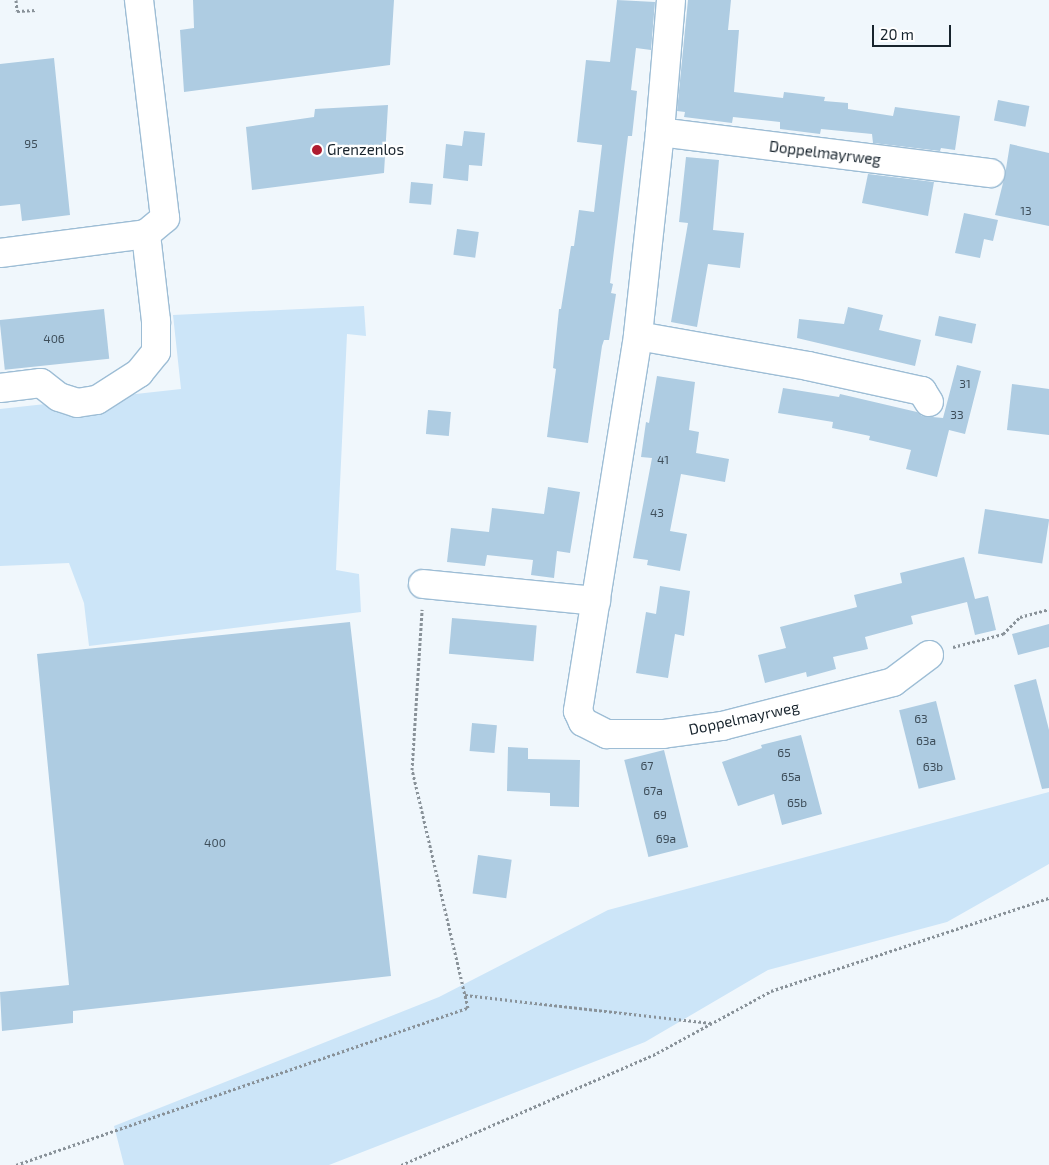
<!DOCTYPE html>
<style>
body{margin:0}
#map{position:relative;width:1049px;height:1165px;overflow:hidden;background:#f0f7fc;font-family:"Exo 2",sans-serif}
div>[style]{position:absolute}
.green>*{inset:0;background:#cce5f8}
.building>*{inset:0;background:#aecce2;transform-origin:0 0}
.path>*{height:3px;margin-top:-1.5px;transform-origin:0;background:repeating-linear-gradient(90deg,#899299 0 2.5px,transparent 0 5px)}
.roads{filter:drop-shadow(1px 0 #9dbdd5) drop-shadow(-1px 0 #9dbdd5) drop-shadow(0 1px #9dbdd5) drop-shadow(0 -1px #9dbdd5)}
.minor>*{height:28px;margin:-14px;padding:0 14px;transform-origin:14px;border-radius:14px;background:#fff}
.dots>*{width:14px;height:14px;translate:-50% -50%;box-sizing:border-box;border:2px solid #fff;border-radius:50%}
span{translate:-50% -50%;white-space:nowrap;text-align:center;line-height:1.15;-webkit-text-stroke:4.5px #fff;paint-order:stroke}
.number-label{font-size:12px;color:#3e4e5a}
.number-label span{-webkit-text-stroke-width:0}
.poi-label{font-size:15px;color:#18242d}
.left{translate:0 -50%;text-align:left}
.street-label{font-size:15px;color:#18242d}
.scale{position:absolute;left:872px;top:25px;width:79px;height:22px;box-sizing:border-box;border:2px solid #18242d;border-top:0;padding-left:6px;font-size:15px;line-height:18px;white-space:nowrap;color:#18242d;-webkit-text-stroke:4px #fff;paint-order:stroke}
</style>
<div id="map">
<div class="green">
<div style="clip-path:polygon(364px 306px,366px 336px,347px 334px,336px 570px,359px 574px,361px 612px,89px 646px,84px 603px,69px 563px,0 566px,0 409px,181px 389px,173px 315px)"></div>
<div style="clip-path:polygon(1049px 792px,1049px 864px,947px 922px,768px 970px,645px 1042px,329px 1165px,124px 1165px,114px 1126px,439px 997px,608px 910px)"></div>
</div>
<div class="building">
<div style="clip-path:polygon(193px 0,394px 0,390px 65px,184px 92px,180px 30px,194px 28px)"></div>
<div style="clip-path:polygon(617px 0,655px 2px,651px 50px,636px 48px,631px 90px,637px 91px,632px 136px,628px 136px,610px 283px,613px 284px,611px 293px,616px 294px,609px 340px,604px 340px,602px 346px,588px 443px,547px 437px,556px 369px,553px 368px,559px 309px,561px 309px,571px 246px,574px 246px,579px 210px,594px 212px,602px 145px,577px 142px,586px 60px,610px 62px)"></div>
<div style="clip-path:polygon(688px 0,731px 0,728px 30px,739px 30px,734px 92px,783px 98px,784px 92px,825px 97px,824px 101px,848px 103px,848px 109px,893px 116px,895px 107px,960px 116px,955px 150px,941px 148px,940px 151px,873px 143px,872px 134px,821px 129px,820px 134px,780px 129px,780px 122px,733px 117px,732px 123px,684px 117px,685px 112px,677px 111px)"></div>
<div style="clip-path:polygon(54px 58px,70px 215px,22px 221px,20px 204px,0 206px,0 64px)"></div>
<div style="left:998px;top:100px;width:32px;height:21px;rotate:11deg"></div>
<div style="clip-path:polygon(388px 105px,384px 173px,252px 190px,246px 127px,314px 117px,315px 109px)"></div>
<div style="clip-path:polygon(464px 131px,485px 133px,482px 166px,469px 165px,468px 181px,443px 178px,446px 144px,462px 146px)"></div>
<div style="clip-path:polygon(1010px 144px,1049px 153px,1049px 226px,995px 215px,1005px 175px)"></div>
<div style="clip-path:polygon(686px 157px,719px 160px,713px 230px,744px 233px,740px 268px,708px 264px,697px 327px,671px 322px,688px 223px,679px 222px)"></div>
<div style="clip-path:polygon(868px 174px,934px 182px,928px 216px,862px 203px)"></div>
<div style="left:411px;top:182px;width:22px;height:21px;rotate:5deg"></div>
<div style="clip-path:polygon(964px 213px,998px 220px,993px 241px,984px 239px,980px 258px,955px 253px)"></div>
<div style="left:457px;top:229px;width:22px;height:26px;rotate:8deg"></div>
<div style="clip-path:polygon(848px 307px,883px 315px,879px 330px,921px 340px,915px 366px,797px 338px,799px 319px,844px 324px)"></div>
<div style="left:104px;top:309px;width:50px;height:105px;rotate:84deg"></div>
<div style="left:939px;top:316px;width:38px;height:20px;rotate:12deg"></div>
<div style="clip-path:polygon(957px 365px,981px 371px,965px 434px,949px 430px,937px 477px,906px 469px,911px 450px,869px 440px,870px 436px,832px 428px,833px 422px,778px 413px,783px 388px,839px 397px,840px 394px,917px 412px,922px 416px,943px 418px)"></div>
<div style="clip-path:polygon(657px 376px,695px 382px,689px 430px,699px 432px,696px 453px,729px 459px,725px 482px,681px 474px,670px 531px,687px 534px,680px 571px,647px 565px,648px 560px,633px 558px,652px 458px,641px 457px,646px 422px,649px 423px)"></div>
<div style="clip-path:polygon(1012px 384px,1049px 389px,1049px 435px,1007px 430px)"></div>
<div style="left:428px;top:410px;width:23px;height:24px;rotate:5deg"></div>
<div style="clip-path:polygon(548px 487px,580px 492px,570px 553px,557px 551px,554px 578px,531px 575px,533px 560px,487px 555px,485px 566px,447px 562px,451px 528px,489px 532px,492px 508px,544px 514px)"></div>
<div style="left:985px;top:509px;width:65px;height:45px;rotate:9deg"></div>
<div style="clip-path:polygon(964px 557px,975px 599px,988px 596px,996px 630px,975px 635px,967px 602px,911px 616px,913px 624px,865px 637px,868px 649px,833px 657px,836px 669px,807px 677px,806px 672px,765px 683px,758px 655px,786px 648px,780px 627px,857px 607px,854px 595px,902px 583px,900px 573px)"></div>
<div style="clip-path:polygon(660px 586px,690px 591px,684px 636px,675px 634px,668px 678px,636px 673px,646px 612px,656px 614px)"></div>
<div style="left:452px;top:618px;width:85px;height:36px;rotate:5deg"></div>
<div style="clip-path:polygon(350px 622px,391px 976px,73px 1011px,73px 1023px,2px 1031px,0 992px,69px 985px,37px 654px)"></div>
<div style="clip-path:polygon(1049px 624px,1049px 647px,1018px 655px,1012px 634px)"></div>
<div style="clip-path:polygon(1036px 679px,1049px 730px,1049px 788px,1042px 789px,1014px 685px)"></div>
<div style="left:936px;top:701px;width:81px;height:38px;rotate:76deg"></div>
<div style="left:472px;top:723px;width:25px;height:28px;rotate:5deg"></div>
<div style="clip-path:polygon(801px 735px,822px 814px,782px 825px,774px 794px,738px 806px,722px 762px,762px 748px,761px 745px)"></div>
<div style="clip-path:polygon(508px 747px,528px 748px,528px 759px,580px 760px,579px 807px,550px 806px,550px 793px,507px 791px)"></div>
<div style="left:664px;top:750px;width:100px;height:41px;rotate:76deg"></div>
<div style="left:478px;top:855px;width:34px;height:39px;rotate:8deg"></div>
</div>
<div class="path">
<div style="left:16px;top:0;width:11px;rotate:85deg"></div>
<div style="left:17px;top:11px;width:20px;rotate:-3deg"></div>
<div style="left:953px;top:647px;width:52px;rotate:-14.6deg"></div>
<div style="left:1003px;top:634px;width:24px;rotate:-45deg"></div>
<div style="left:1020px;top:617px;width:30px;rotate:-15deg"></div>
<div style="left:465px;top:995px;width:248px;rotate:6.5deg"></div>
<div style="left:16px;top:1165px;width:478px;rotate:-19.2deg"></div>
<div style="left:468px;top:1008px;width:244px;rotate:-103.2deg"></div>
<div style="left:412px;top:770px;width:161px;rotate:-86.4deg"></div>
<div style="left:401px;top:1165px;width:279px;rotate:-23.6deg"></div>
<div style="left:657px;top:1053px;width:130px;rotate:-28.5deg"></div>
<div style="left:771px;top:991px;width:293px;rotate:-18.5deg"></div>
</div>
<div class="roads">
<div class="minor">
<div style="left:671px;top:0;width:132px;rotate:94.8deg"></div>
<div style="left:660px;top:132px;width:205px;rotate:96.2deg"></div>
<div style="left:638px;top:336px;width:380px;rotate:99.1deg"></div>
<div style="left:578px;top:711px;width:12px;rotate:66deg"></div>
<div style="left:583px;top:722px;width:27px;rotate:27deg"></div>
<div style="left:607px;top:734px;width:56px"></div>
<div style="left:663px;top:734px;width:60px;rotate:-7.7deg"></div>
<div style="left:722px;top:726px;width:177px;rotate:-14.4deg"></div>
<div style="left:893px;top:682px;width:45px;rotate:-36.9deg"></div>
<div style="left:660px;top:132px;width:333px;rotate:7.1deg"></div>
<div style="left:0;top:253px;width:147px;rotate:-7.4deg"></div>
<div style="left:146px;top:234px;width:25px;rotate:-40deg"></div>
<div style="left:165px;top:218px;width:220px;rotate:-96.8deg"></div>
<div style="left:638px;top:336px;width:173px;rotate:10deg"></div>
<div style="left:808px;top:366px;width:117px;rotate:12.4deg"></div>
<div style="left:922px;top:391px;width:13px;rotate:58deg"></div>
<div style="left:0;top:388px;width:41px;rotate:-7deg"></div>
<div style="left:41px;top:383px;width:23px;rotate:38deg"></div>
<div style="left:59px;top:397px;width:19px;rotate:18deg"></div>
<div style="left:77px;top:403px;width:20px;rotate:-9deg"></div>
<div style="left:97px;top:400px;width:50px;rotate:-32.7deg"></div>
<div style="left:139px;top:373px;width:27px;rotate:-51deg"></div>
<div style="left:156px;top:352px;width:31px;rotate:-90deg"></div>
<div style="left:156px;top:321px;width:88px;rotate:-96.6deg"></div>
<div style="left:423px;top:584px;width:174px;rotate:5.6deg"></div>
</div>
</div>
<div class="dots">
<div style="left:317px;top:150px;background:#af1c30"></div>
</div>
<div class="number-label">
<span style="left:31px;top:144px">95</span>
<span style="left:1026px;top:211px">13</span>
<span style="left:54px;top:339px">406</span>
<span style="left:965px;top:384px">31</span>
<span style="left:957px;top:415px">33</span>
<span style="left:663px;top:460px">41</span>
<span style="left:657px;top:513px">43</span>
<span style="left:921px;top:719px">63</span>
<span style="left:926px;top:741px">63a</span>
<span style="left:784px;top:753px">65</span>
<span style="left:647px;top:766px">67</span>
<span style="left:933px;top:767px">63b</span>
<span style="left:791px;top:777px">65a</span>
<span style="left:653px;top:791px">67a</span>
<span style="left:797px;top:803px">65b</span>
<span style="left:660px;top:815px">69</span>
<span style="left:666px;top:839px">69a</span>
<span style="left:215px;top:843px">400</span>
</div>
<div class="poi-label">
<span class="left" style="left:327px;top:150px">Grenzenlos</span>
</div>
<div class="street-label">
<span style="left:825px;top:153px;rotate:7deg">Doppelmayrweg</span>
<span style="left:744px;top:718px;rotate:-12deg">Doppelmayrweg</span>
</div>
<div class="scale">20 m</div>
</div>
